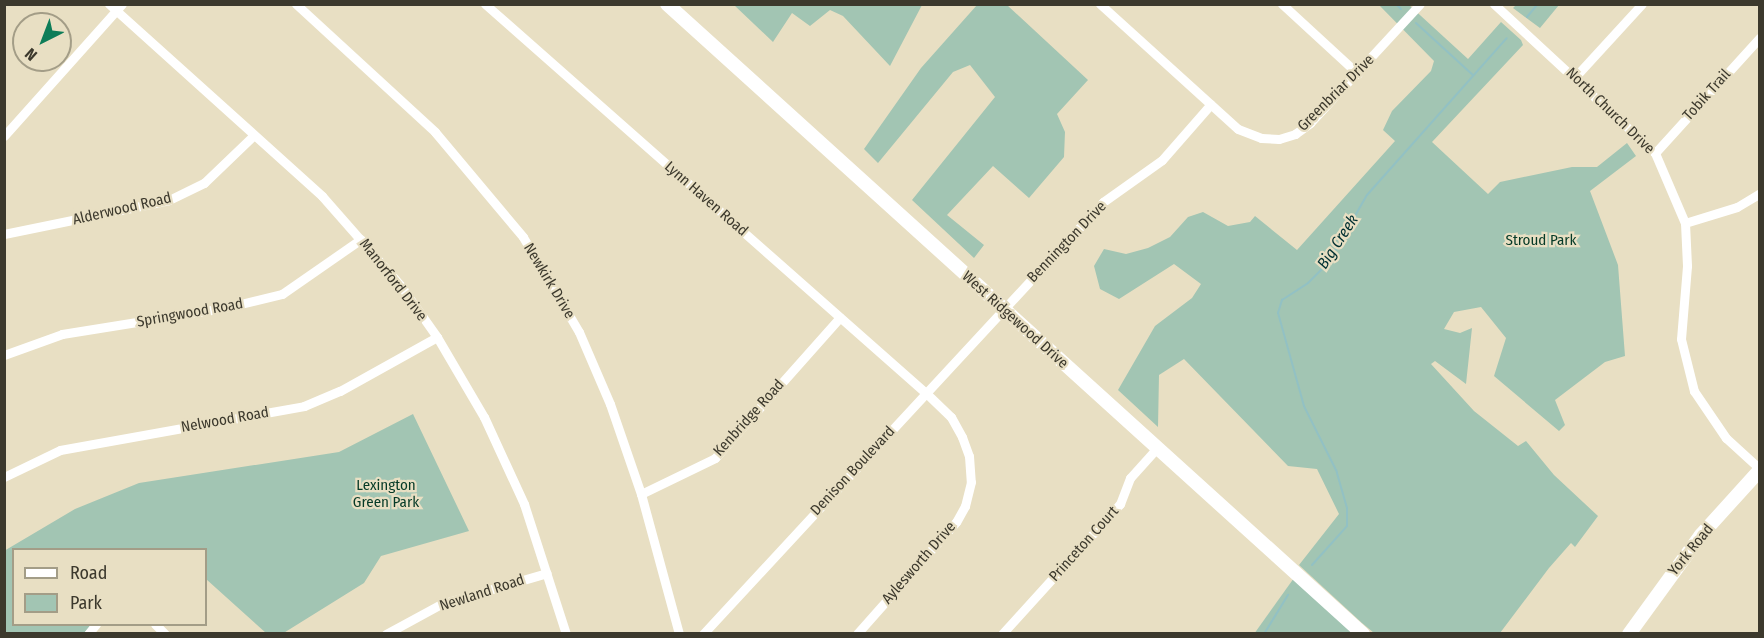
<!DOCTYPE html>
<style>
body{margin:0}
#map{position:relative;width:1764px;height:638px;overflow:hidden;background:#e8dfc3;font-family:"Fira Sans Condensed",sans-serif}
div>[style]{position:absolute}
.green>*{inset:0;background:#a2c5b3}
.stream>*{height:2px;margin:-1px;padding:0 1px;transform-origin:1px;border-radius:1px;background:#92c1c4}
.minor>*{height:9px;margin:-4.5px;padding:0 4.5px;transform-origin:4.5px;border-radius:4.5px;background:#fff}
.secondary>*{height:14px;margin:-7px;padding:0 7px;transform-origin:7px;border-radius:7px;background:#fff}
span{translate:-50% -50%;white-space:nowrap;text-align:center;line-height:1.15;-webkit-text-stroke:4.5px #e8dfc3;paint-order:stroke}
.street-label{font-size:15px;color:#3c392d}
.park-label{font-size:15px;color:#053a27}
.water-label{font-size:16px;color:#003032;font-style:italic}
.frame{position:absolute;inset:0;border:6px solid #3c392d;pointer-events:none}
.legend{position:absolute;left:12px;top:548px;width:195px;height:78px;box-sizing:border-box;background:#e8dfc3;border:2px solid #a39d87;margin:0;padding:8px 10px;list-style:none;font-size:18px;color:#3c392d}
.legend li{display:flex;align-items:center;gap:12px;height:30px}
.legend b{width:30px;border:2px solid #a39d87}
.north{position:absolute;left:12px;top:12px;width:60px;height:60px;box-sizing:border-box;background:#e8dfc3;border:2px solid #a39d87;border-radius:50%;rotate:222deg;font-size:16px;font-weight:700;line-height:24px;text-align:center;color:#3c392d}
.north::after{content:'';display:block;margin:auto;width:21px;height:27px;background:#0d7d58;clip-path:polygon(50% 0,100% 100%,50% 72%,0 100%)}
</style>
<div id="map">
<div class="green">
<div style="clip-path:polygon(734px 5px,922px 5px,890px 66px,843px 16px,830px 10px,810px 26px,792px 13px,773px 42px)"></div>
<div style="clip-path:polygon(977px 5px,1007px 5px,1088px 80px,1057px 114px,1065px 132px,1064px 157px,1029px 198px,993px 166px,947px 215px,984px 245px,974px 258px,912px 200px,995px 97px,970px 65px,953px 72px,878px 163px,864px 149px,921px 68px)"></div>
<div style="clip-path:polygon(1379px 5px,1409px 5px,1468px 59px,1501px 22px,1521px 40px,1523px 45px,1432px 142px,1488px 194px,1500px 182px,1572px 167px,1597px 167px,1627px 143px,1636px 156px,1590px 191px,1618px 265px,1625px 356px,1605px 362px,1555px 400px,1565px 425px,1559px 431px,1494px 376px,1506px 338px,1481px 307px,1454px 312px,1444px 329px,1460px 333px,1472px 328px,1466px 384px,1435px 361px,1431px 364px,1474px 411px,1518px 446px,1526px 441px,1554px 475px,1598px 516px,1575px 547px,1571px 543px,1549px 568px,1500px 633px,1374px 633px,1362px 623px,1299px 565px,1339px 514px,1317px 469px,1288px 466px,1184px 359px,1159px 375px,1158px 427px,1118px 390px,1155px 326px,1192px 298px,1201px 284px,1174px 264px,1119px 299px,1100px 289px,1094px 266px,1104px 249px,1126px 254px,1148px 248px,1170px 237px,1188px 217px,1203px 212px,1228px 226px,1250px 222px,1255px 216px,1297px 250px,1395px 141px,1383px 130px,1392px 111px,1431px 71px,1434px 61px)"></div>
<div style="clip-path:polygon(1516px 5px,1516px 4px,1559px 5px,1540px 28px,1513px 8px)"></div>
<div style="clip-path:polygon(413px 414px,469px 531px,381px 556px,364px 583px,282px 634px,266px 633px,206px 579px,206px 550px,14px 550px,14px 624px,92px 625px,84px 633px,5px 633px,4px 551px,75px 509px,139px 483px,339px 452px)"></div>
<div style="clip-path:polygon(1294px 578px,1353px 634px,1254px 634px)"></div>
</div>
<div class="stream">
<div style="left:1396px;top:4px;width:7px;rotate:45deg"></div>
<div style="left:1527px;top:17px;width:17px;rotate:-50deg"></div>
<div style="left:1416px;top:23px;width:77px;rotate:42.4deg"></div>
<div style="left:1312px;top:565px;width:52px;rotate:-48.1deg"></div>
<div style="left:1347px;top:526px;width:18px;rotate:-90deg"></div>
<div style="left:1347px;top:508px;width:37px;rotate:-106deg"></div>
<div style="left:1337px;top:472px;width:74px;rotate:-116.6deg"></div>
<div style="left:1304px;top:406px;width:97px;rotate:-105.6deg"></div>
<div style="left:1278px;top:313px;width:14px;rotate:-73deg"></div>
<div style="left:1282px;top:300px;width:31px;rotate:-33deg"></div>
<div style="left:1308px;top:283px;width:28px;rotate:-45deg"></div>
<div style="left:1328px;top:263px;width:78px;rotate:-60.2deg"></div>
<div style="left:1367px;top:195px;width:210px;rotate:-48.3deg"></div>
<div style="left:1264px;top:634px;width:46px;rotate:-58.4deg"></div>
</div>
<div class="minor">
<div style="left:109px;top:4px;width:287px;rotate:42deg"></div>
<div style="left:322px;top:196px;width:120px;rotate:48.7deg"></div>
<div style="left:401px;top:286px;width:62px;rotate:54.8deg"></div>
<div style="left:437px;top:337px;width:93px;rotate:59.6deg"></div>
<div style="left:484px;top:417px;width:96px;rotate:65.3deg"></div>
<div style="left:524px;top:504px;width:137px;rotate:72.1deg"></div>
<div style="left:296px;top:4px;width:189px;rotate:42.6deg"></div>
<div style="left:435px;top:132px;width:137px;rotate:50deg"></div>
<div style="left:523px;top:237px;width:110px;rotate:59.5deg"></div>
<div style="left:579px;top:332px;width:78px;rotate:66.7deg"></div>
<div style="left:610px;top:404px;width:95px;rotate:71deg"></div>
<div style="left:641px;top:494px;width:145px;rotate:74.8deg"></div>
<div style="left:485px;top:4px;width:588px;rotate:41.42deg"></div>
<div style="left:926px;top:393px;width:35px;rotate:44deg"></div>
<div style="left:951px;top:417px;width:23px;rotate:61deg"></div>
<div style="left:962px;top:437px;width:20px;rotate:70deg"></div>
<div style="left:969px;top:456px;width:26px;rotate:86deg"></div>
<div style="left:971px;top:482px;width:25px;rotate:104deg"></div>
<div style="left:965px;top:506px;width:18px;rotate:119deg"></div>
<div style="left:956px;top:522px;width:149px;rotate:131.5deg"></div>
<div style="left:1100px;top:4px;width:186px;rotate:42.2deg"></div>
<div style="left:1238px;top:129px;width:25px;rotate:21deg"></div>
<div style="left:1261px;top:138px;width:18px;rotate:3deg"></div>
<div style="left:1279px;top:139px;width:17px;rotate:-17deg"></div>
<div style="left:1295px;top:134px;width:19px;rotate:-36deg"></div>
<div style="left:1310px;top:123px;width:162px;rotate:-47.3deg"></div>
<div style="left:1282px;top:4px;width:103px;rotate:42.6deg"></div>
<div style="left:1494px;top:4px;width:219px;rotate:42.8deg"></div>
<div style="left:1655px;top:153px;width:76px;rotate:66.8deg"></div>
<div style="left:1685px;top:223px;width:43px;rotate:87.3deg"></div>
<div style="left:1687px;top:266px;width:73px;rotate:94.7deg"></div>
<div style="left:1681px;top:339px;width:54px;rotate:76deg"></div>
<div style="left:1694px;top:391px;width:57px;rotate:55.8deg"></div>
<div style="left:1726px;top:438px;width:46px;rotate:42.4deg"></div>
<div style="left:1575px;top:77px;width:99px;rotate:-47.5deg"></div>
<div style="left:4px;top:136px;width:177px;rotate:-48.2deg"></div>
<div style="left:1655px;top:153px;width:156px;rotate:-47.8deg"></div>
<div style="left:1685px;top:223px;width:54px;rotate:-17.1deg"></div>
<div style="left:1737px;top:207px;width:27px;rotate:-31deg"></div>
<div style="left:4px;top:234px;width:168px;rotate:-11.6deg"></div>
<div style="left:169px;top:200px;width:39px;rotate:-26deg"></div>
<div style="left:204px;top:183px;width:69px;rotate:-43.8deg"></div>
<div style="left:4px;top:355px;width:62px;rotate:-19.9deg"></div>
<div style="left:62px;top:334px;width:164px;rotate:-9.1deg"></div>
<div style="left:224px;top:308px;width:60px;rotate:-13.6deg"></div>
<div style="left:282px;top:294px;width:96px;rotate:-34.8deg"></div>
<div style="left:4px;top:477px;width:62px;rotate:-25.7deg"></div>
<div style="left:60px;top:450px;width:248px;rotate:-10.2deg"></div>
<div style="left:304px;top:406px;width:39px;rotate:-23deg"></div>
<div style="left:340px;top:391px;width:111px;rotate:-29.1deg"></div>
<div style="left:641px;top:494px;width:82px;rotate:-25.9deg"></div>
<div style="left:715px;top:458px;width:188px;rotate:-48.4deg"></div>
<div style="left:155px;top:624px;width:14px;rotate:45deg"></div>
<div style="left:88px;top:634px;width:13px;rotate:-51deg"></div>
<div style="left:386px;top:634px;width:63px;rotate:-28.6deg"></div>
<div style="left:441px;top:604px;width:110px;rotate:-16.3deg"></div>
<div style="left:703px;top:634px;width:589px;rotate:-47.2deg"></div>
<div style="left:1103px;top:202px;width:72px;rotate:-35.4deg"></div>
<div style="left:1162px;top:160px;width:74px;rotate:-48.8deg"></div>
<div style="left:1002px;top:634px;width:176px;rotate:-47.8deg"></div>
<div style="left:1120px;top:504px;width:28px;rotate:-69deg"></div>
<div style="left:1130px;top:478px;width:40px;rotate:-48deg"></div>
</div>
<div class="secondary">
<div style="left:667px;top:4px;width:939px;rotate:42.15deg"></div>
<div style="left:1629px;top:634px;width:122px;rotate:-54deg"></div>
<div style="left:1701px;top:535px;width:88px;rotate:-47.8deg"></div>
</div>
<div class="street-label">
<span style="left:1336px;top:93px;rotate:-45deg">Greenbriar Drive</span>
<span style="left:1707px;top:95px;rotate:-48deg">Tobik Trail</span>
<span style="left:1610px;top:111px;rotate:44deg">North Church Drive</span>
<span style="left:706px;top:199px;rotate:41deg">Lynn Haven Road</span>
<span style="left:122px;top:209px;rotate:-13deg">Alderwood Road</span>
<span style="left:1067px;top:242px;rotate:-46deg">Bennington Drive</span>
<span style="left:393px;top:280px;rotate:52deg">Manorford Drive</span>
<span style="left:549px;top:281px;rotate:59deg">Newkirk Drive</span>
<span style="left:190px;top:313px;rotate:-10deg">Springwood Road</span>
<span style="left:1015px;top:320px;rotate:42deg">West Ridgewood Drive</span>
<span style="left:749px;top:418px;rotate:-48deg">Kenbridge Road</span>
<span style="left:225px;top:420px;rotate:-10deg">Nelwood Road</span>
<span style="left:853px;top:471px;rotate:-47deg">Denison Boulevard</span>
<span style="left:1084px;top:544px;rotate:-48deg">Princeton Court</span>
<span style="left:1691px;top:550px;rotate:-51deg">York Road</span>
<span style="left:919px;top:563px;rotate:-49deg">Aylesworth Drive</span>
<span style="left:482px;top:593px;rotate:-18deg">Newland Road</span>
</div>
<div class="park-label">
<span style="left:1541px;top:241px">Stroud Park</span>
<span style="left:386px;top:494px">Lexington<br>Green Park</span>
</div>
<div class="water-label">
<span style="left:1338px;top:242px;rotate:-57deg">Big Creek</span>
</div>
<div class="frame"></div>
<ul class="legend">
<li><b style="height:8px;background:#fff"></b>Road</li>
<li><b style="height:16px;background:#a2c5b3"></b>Park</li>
</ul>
<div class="north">N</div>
</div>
